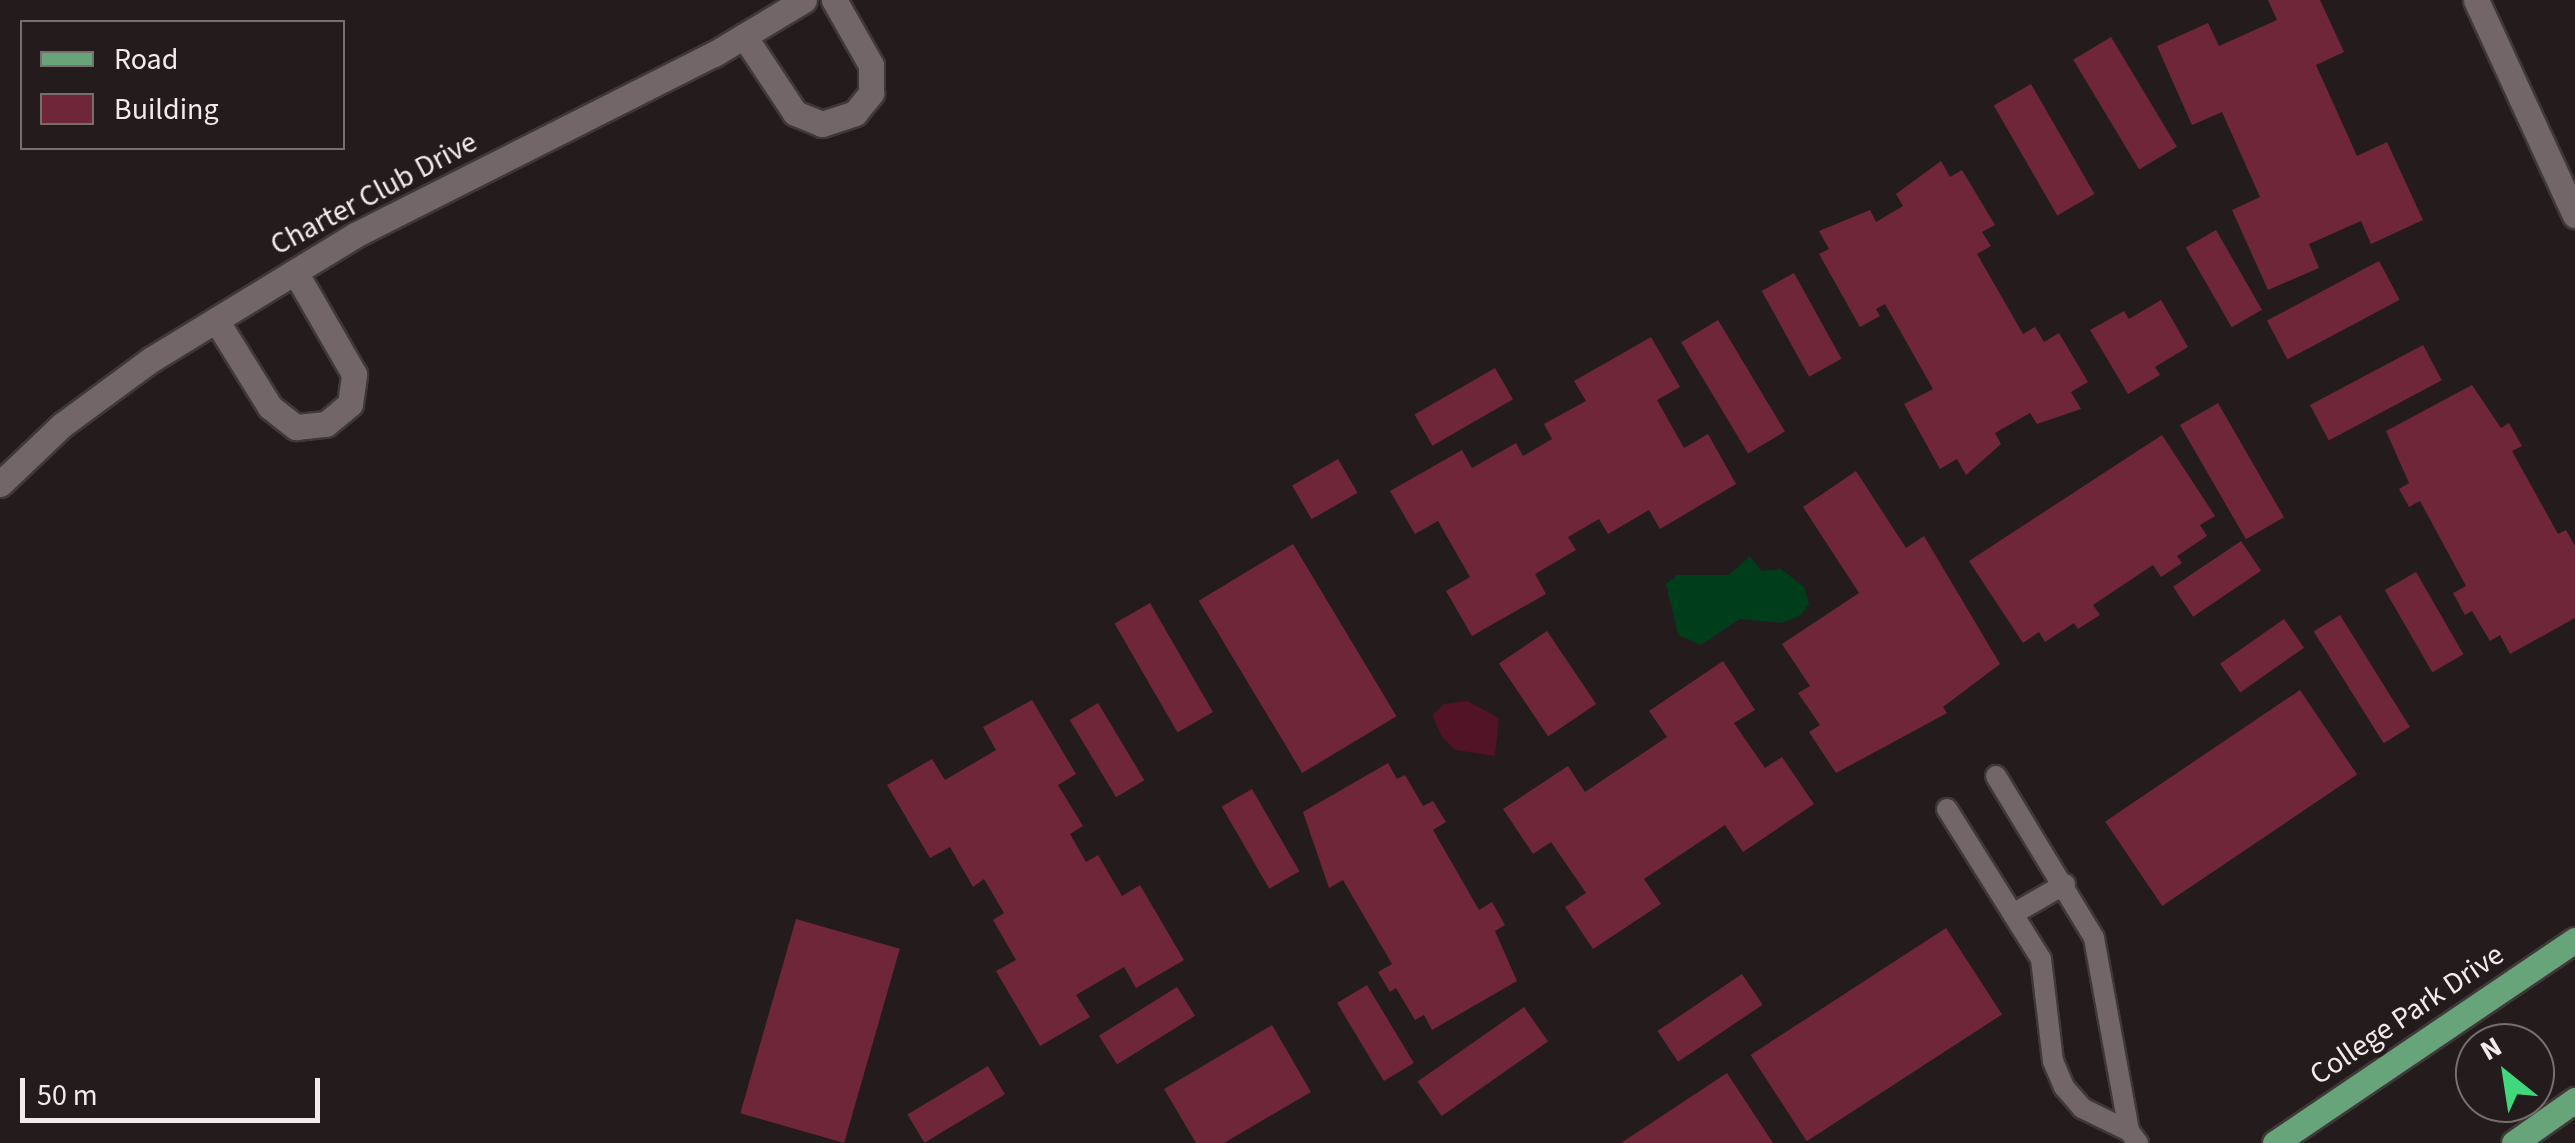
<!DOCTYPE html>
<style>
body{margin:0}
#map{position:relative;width:2575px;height:1143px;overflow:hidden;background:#241b1c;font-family:"Source Sans 3",sans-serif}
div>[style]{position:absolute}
.green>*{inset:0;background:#511325}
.water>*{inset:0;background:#003d1b}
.building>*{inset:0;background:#6f2639;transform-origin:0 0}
.roads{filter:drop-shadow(2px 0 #3f3839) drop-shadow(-2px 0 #3f3839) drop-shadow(0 2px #3f3839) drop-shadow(0 -2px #3f3839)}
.service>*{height:20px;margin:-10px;padding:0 10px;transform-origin:10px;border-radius:10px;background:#726668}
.minor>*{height:25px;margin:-12.5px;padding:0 12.5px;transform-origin:12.5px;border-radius:12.5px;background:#726668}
.primary>*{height:25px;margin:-12.5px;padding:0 12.5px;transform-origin:12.5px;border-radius:12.5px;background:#68a479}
span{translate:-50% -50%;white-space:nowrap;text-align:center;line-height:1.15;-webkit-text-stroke:9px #241b1c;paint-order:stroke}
.street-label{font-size:30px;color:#f2ebec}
.legend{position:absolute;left:20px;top:20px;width:325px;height:130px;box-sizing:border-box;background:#241b1c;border:2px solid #766e6f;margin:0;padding:12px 18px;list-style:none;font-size:30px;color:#f2ebec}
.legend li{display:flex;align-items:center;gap:20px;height:50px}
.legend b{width:50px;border:2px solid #766e6f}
.north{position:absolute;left:2455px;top:1023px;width:100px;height:100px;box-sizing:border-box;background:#241b1c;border:2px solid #766e6f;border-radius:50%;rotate:330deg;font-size:28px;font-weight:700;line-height:40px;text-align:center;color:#f2ebec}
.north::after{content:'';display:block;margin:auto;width:35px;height:45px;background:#41d77c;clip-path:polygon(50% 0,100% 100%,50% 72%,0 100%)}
.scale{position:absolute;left:20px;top:1078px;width:300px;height:45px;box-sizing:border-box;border:5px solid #f2ebec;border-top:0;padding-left:12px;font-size:30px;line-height:35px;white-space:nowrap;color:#f2ebec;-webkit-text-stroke:8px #241b1c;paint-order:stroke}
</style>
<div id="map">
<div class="green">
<div style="clip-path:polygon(1467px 701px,1499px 718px,1495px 756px,1455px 750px,1442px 737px,1432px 715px,1444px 704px)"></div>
</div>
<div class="water">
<div style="clip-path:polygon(1750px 556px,1762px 571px,1781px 569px,1804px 587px,1809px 604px,1801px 615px,1782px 623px,1740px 619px,1701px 645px,1678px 635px,1666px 584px,1677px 575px,1729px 575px)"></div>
</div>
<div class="building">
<div style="clip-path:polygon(2268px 0,2320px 0,2344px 52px,2316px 65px,2357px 156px,2387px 142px,2423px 220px,2371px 244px,2361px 221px,2309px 244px,2319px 268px,2268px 290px,2232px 210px,2260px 197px,2222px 112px,2192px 125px,2157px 46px,2208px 23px,2219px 46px,2277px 20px)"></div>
<div style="left:2111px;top:37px;width:128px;height:44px;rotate:59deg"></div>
<div style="left:2031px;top:84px;width:127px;height:43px;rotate:60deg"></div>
<div style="clip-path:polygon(1941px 161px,1950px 177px,1962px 170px,1995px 225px,1982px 232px,1991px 246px,1977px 254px,2023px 334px,2035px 327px,2044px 342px,2059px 333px,2088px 382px,2071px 392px,2081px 409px,2037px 424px,2030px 413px,1995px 433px,2001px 444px,1966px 475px,1957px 459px,1940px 469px,1904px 404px,1933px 389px,1885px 304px,1876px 309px,1880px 316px,1860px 327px,1819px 254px,1829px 249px,1819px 231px,1870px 210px,1876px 222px,1903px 206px,1896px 194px)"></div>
<div style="left:2216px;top:230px;width:92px;height:35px;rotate:60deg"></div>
<div style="left:2379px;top:261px;width:44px;height:127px;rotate:62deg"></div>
<div style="left:1794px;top:273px;width:98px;height:37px;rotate:61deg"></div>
<div style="clip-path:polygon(2161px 300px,2188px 347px,2155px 367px,2160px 375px,2128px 394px,2090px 330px,2124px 311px,2129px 319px)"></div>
<div style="left:1718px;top:320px;width:130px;height:43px;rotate:59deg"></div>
<div style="clip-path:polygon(1651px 337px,1680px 387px,1657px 400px,1684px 448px,1708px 434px,1736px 484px,1660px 529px,1649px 510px,1608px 534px,1599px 519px,1568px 537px,1576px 550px,1535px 574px,1546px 594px,1472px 636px,1446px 591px,1470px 577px,1438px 521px,1415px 534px,1390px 491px,1462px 450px,1472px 468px,1516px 443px,1523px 456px,1552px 439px,1544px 424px,1586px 401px,1574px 381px)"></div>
<div style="left:2423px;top:345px;width:40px;height:128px;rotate:62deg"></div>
<div style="left:1495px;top:368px;width:36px;height:93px;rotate:60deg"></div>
<div style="clip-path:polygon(2472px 385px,2501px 428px,2509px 423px,2522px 446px,2512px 451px,2558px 534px,2566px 530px,2575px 546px,2575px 618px,2510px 654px,2500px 635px,2490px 641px,2472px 611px,2465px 615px,2453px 593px,2466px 586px,2420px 501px,2409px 507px,2399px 489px,2409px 483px,2386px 431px)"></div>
<div style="left:2218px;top:403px;width:132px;height:44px;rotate:60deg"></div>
<div style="clip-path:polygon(2162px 435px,2215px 516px,2200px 525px,2207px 536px,2177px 556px,2182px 563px,2161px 577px,2153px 565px,2093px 605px,2100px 615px,2078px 629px,2074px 623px,2045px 642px,2039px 632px,2023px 643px,1969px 561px)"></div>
<div style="left:1338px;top:459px;width:39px;height:53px;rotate:60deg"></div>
<div style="clip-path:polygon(1856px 471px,1906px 548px,1924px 536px,2000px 664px,1943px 707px,1947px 713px,1836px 773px,1809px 732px,1820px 725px,1798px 693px,1810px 686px,1782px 644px,1859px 593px,1803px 507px)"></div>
<div style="left:2241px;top:541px;width:36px;height:82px;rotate:56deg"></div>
<div style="left:1293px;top:544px;width:201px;height:110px;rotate:59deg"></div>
<div style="left:2416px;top:572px;width:95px;height:36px;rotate:60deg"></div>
<div style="left:1150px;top:603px;width:126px;height:41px;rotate:60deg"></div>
<div style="left:2340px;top:615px;width:132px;height:31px;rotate:58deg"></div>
<div style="left:2284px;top:619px;width:35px;height:78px;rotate:55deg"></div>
<div style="left:1547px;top:631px;width:88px;height:58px;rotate:56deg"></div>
<div style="clip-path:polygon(1723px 661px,1755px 710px,1734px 723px,1765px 768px,1782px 757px,1814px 804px,1743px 852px,1725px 825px,1644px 879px,1661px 904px,1593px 949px,1565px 907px,1586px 893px,1551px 842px,1533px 854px,1503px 809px,1568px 766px,1585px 792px,1667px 737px,1649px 711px)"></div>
<div style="left:2300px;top:690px;width:102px;height:235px;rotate:56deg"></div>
<div style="clip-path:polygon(1032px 700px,1076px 774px,1058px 785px,1083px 826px,1070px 834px,1086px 862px,1098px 855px,1122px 896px,1140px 885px,1184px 960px,1136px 988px,1124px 967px,1076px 995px,1090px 1017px,1040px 1046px,996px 971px,1016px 960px,993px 920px,1004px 913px,984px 879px,973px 887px,950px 847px,930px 858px,887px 785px,932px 759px,945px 780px,996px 750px,983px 727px)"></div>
<div style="left:1098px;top:703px;width:90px;height:33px;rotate:59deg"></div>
<div style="clip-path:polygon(1388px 763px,1397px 779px,1405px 775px,1423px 806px,1433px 801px,1446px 822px,1433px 830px,1479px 910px,1492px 902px,1505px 925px,1495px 931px,1517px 981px,1432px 1030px,1424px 1015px,1415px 1020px,1396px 988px,1390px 992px,1378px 972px,1392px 964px,1343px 880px,1329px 888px,1303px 812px)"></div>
<div style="left:1252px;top:789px;width:95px;height:35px;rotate:60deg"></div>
<div style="left:796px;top:919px;width:108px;height:202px;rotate:16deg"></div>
<div style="left:1946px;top:928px;width:103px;height:233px;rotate:57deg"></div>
<div style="left:1742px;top:974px;width:37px;height:102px;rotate:56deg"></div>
<div style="left:1367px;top:985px;width:91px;height:35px;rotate:59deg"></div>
<div style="left:1177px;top:987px;width:34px;height:92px;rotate:58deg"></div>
<div style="left:1524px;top:1007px;width:42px;height:130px;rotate:55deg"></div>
<div style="clip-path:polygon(1272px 1025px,1311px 1092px,1224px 1143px,1196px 1143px,1164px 1089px)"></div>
<div style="left:988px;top:1066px;width:33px;height:94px;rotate:59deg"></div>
<div style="clip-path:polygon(1727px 1073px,1773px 1143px,1621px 1143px)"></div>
</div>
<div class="roads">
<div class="service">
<div style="left:1996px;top:776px;width:189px;rotate:58.8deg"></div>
<div style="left:2094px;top:938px;width:196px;rotate:79.7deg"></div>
<div style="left:1947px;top:809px;width:177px;rotate:57.9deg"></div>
<div style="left:2041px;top:959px;width:103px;rotate:83.3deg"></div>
<div style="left:2053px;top:1061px;width:28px;rotate:67deg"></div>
<div style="left:2064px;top:1087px;width:28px;rotate:49deg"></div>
<div style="left:2082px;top:1108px;width:52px;rotate:26.1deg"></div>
<div style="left:2129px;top:1131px;width:15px;rotate:53deg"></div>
<div style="left:2013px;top:914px;width:60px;rotate:-30deg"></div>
</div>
<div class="minor">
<div style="left:2476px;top:0;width:237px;rotate:65.3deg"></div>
<div style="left:744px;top:36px;width:92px;rotate:56.5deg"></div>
<div style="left:795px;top:113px;width:29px;rotate:22deg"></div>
<div style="left:822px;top:124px;width:35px;rotate:-18deg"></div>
<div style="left:855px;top:113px;width:26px;rotate:-51deg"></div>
<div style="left:871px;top:93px;width:28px;rotate:-90deg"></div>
<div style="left:871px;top:65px;width:75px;rotate:-119.6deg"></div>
<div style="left:216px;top:320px;width:102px;rotate:58.2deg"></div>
<div style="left:270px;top:407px;width:33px;rotate:38deg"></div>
<div style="left:296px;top:427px;width:30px;rotate:-6deg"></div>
<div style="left:326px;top:424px;width:31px;rotate:-40deg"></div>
<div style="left:350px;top:404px;width:30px;rotate:-82deg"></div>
<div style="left:354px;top:374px;width:118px;rotate:-120deg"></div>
<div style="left:0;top:484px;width:86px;rotate:-43.6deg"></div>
<div style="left:62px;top:425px;width:112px;rotate:-36.3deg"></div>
<div style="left:152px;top:359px;width:238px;rotate:-31.4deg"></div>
<div style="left:355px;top:235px;width:402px;rotate:-26.8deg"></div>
<div style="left:714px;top:54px;width:105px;rotate:-31deg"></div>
</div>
<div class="primary">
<div style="left:2275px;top:1143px;width:362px;rotate:-34.1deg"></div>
<div style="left:2514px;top:1143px;width:75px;rotate:-35.2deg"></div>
</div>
</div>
<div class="street-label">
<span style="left:374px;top:194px;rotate:-28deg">Charter Club Drive</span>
<span style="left:2407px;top:1015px;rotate:-34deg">College Park Drive</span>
</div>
<ul class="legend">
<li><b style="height:12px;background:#68a479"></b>Road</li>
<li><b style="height:28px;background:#6f2639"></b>Building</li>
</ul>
<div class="north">N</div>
<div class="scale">50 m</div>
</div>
